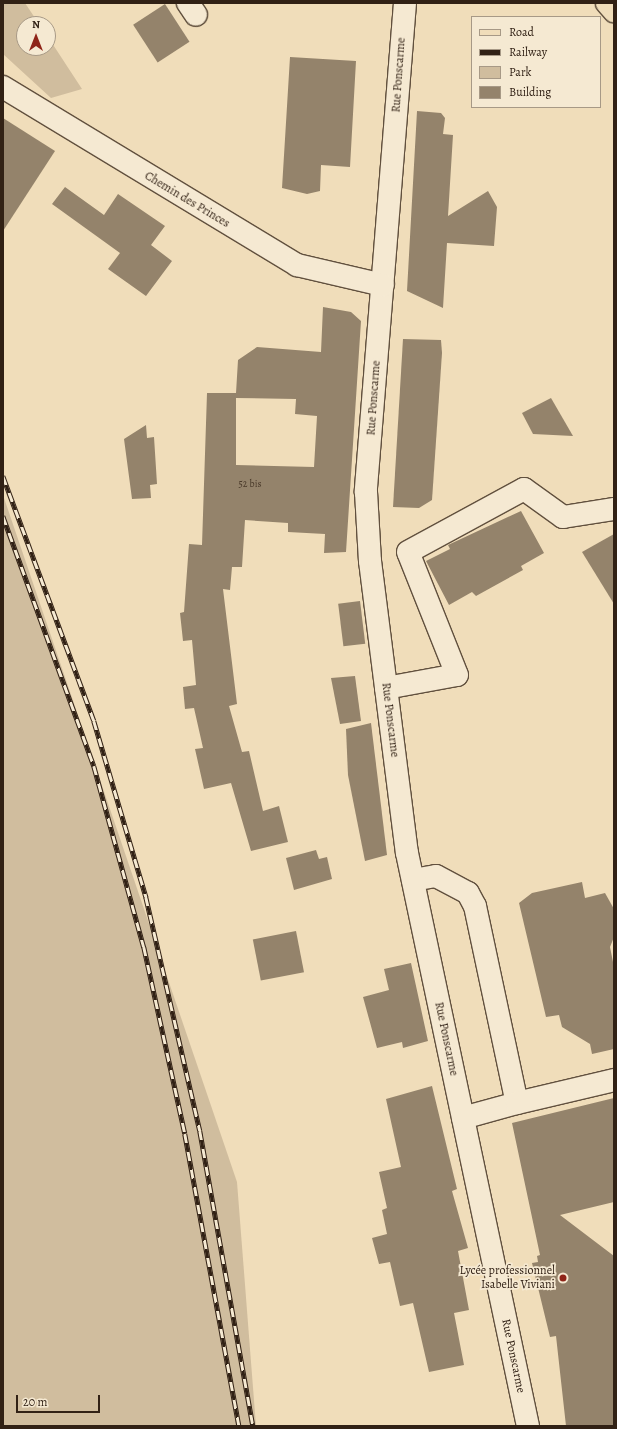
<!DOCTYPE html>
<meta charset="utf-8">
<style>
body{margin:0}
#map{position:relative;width:617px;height:1429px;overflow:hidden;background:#f0ddba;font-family:Alegreya,serif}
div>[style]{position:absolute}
.green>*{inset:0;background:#d0bd9e}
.building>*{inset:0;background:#94836b;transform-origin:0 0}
.roads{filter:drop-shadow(1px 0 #61503e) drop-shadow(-1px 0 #61503e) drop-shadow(0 1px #61503e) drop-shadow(0 -1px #61503e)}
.minor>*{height:22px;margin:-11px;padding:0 11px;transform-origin:11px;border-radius:11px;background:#f5e9d2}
.major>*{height:22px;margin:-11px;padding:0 11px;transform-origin:11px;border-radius:11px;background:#f0ddba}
.rail>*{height:4.5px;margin-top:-2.25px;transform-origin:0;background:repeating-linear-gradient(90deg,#f5e9d2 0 9px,#312115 0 18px);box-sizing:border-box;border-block:1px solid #312115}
.dots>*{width:11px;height:11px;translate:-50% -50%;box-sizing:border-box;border:2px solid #f5e9d2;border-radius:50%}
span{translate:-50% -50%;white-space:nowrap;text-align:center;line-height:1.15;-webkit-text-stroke:3.5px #f5e9d2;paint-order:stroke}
.number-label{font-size:10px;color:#4a3a2a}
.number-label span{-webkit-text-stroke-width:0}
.street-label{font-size:12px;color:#312115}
.poi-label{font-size:12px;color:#312115}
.right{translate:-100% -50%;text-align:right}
.frame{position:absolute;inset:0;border:4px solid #312115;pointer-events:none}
.legend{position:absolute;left:471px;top:16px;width:130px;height:92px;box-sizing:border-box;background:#f5e9d2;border:1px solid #a79986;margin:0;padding:5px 7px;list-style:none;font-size:12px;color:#312115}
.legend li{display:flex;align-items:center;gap:8px;height:20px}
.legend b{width:20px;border:1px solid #a79986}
.north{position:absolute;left:16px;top:16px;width:40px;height:40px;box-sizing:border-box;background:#f5e9d2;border:1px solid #a79986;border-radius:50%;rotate:0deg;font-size:11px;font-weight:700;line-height:16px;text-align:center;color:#312115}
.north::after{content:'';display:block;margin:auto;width:14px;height:18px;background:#8f2418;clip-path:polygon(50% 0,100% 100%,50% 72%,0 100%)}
.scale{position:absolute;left:16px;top:1395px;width:84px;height:18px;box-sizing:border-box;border:2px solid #312115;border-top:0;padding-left:5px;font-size:12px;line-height:14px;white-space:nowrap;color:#312115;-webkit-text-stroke:3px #f5e9d2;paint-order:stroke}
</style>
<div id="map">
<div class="green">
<div style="clip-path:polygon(3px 3px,25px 3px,39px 24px,24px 24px,24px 48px,48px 48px,48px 37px,82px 89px,51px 98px,3px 54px)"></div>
<div style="clip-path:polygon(3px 495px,237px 1182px,256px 1426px,3px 1426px)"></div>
</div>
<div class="building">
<div style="left:165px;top:4px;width:45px;height:38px;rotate:57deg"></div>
<div style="clip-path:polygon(290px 57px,356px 61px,350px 167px,321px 165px,320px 191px,307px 194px,282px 188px)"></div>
<div style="clip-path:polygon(417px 111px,441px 113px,445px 118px,443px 134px,453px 135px,448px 216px,488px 191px,497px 207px,494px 246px,447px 243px,443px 308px,407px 291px)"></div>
<div style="clip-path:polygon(3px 118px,55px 151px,3px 231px)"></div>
<div style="clip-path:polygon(65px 187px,104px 215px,118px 194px,165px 226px,151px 245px,172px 261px,146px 296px,108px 269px,120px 253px,52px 204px)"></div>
<div style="clip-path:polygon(evenodd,323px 307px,351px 312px,361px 321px,346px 552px,324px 553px,325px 534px,288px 532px,288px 523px,245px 520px,242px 567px,232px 567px,230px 590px,223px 589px,237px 704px,229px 706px,242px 752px,249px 751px,263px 811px,279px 806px,288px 842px,251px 851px,231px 783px,204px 789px,195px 749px,203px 748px,194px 708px,185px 709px,183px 687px,196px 685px,192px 640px,183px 641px,180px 613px,184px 612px,189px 544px,202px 545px,207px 393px,236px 393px,238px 360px,257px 347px,321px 352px,323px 307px,236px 398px,296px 399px,295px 414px,317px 416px,314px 467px,236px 465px,236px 398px)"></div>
<div style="clip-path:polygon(403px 339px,441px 340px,442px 353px,432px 500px,419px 508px,393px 507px)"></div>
<div style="clip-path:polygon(551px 398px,573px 436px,533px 434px,522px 413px)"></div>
<div style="clip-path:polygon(146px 425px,147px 438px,154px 437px,157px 484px,150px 485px,151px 498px,132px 499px,124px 439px)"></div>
<div style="clip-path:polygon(521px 511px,544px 553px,521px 566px,523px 570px,476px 596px,472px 592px,449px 605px,426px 561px,450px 549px,448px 545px)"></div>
<div style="clip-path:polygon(614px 534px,614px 604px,582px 552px)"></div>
<div style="left:360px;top:601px;width:43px;height:22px;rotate:83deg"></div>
<div style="clip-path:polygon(355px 676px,361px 721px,340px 724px,331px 678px)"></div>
<div style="clip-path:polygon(371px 723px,387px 855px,365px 861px,348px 775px,346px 729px)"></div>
<div style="clip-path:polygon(316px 850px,319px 859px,327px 857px,332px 879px,294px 890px,286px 858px)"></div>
<div style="clip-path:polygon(582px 882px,585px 898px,605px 893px,614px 909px,614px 937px,610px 947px,614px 967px,614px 1049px,592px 1054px,590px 1044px,562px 1027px,559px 1015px,546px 1017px,519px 903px,532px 893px)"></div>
<div style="left:296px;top:931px;width:42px;height:44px;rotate:79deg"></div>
<div style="clip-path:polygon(411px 963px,428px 1041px,403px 1048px,402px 1042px,377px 1048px,363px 997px,389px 990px,384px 969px)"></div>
<div style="clip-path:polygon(432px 1086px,457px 1189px,452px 1191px,468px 1248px,458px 1251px,469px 1310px,454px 1313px,464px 1365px,429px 1372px,413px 1303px,400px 1306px,390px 1262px,379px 1264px,372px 1238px,387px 1234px,382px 1210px,387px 1208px,379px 1172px,401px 1167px,386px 1099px)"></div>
<div style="clip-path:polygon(614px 1098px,614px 1202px,560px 1215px,614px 1256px,614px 1426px,566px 1426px,556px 1336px,550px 1337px,532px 1263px,538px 1262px,537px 1256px,540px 1255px,512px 1123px)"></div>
</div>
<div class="roads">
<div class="minor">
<div style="left:188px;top:3px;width:14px;rotate:56deg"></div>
<div style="left:405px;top:3px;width:491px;rotate:94.6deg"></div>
<div style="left:366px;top:492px;width:69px;rotate:86.7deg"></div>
<div style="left:370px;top:561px;width:294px;rotate:82.8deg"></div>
<div style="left:407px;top:853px;width:586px;rotate:78.08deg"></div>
<div style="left:3px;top:87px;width:344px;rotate:31.2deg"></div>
<div style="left:297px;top:265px;width:88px;rotate:13.1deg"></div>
<div style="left:386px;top:688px;width:72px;rotate:-10.4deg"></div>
<div style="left:457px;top:675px;width:132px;rotate:-111.7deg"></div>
<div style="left:408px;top:552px;width:132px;rotate:-28.5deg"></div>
<div style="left:524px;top:489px;width:48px;rotate:35.7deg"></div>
<div style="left:563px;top:517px;width:52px;rotate:-8.9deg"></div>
<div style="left:413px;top:880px;width:23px;rotate:-10deg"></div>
<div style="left:436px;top:876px;width:36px;rotate:28deg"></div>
<div style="left:468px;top:893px;width:15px;rotate:62deg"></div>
<div style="left:475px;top:906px;width:201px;rotate:78deg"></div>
<div style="left:517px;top:1103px;width:56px;rotate:164.5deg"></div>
<div style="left:517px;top:1103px;width:100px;rotate:-13.3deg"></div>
</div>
<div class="major">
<div style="left:607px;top:3px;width:11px;rotate:49deg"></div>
</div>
</div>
<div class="rail">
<div style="left:3px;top:476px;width:261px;rotate:69.6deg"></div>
<div style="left:94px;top:721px;width:184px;rotate:73.5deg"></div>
<div style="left:146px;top:897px;width:240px;rotate:77deg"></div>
<div style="left:200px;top:1131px;width:300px;rotate:79.8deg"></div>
<div style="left:3px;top:516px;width:266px;rotate:70deg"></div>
<div style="left:94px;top:766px;width:188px;rotate:74.6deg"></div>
<div style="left:144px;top:947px;width:191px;rotate:77.6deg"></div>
<div style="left:185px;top:1134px;width:297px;rotate:79.5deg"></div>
</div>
<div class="dots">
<div style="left:563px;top:1278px;background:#8f2418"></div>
</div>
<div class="number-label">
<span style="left:250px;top:484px">52 bis</span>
</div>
<div class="street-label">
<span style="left:399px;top:75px;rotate:-86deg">Rue Ponscarme</span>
<span style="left:187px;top:200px;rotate:31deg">Chemin des Princes</span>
<span style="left:374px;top:398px;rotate:-86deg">Rue Ponscarme</span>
<span style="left:390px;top:720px;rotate:83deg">Rue Ponscarme</span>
<span style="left:446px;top:1039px;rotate:78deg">Rue Ponscarme</span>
<span style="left:513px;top:1356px;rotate:78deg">Rue Ponscarme</span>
</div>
<div class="poi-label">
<span class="right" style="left:555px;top:1278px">Lycée professionnel<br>Isabelle Viviani</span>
</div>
<div class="frame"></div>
<ul class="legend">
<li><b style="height:5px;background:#f0ddba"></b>Road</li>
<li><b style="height:5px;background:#312115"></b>Railway</li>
<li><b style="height:11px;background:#d0bd9e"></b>Park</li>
<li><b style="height:11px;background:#94836b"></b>Building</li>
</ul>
<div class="north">N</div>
<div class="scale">20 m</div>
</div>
